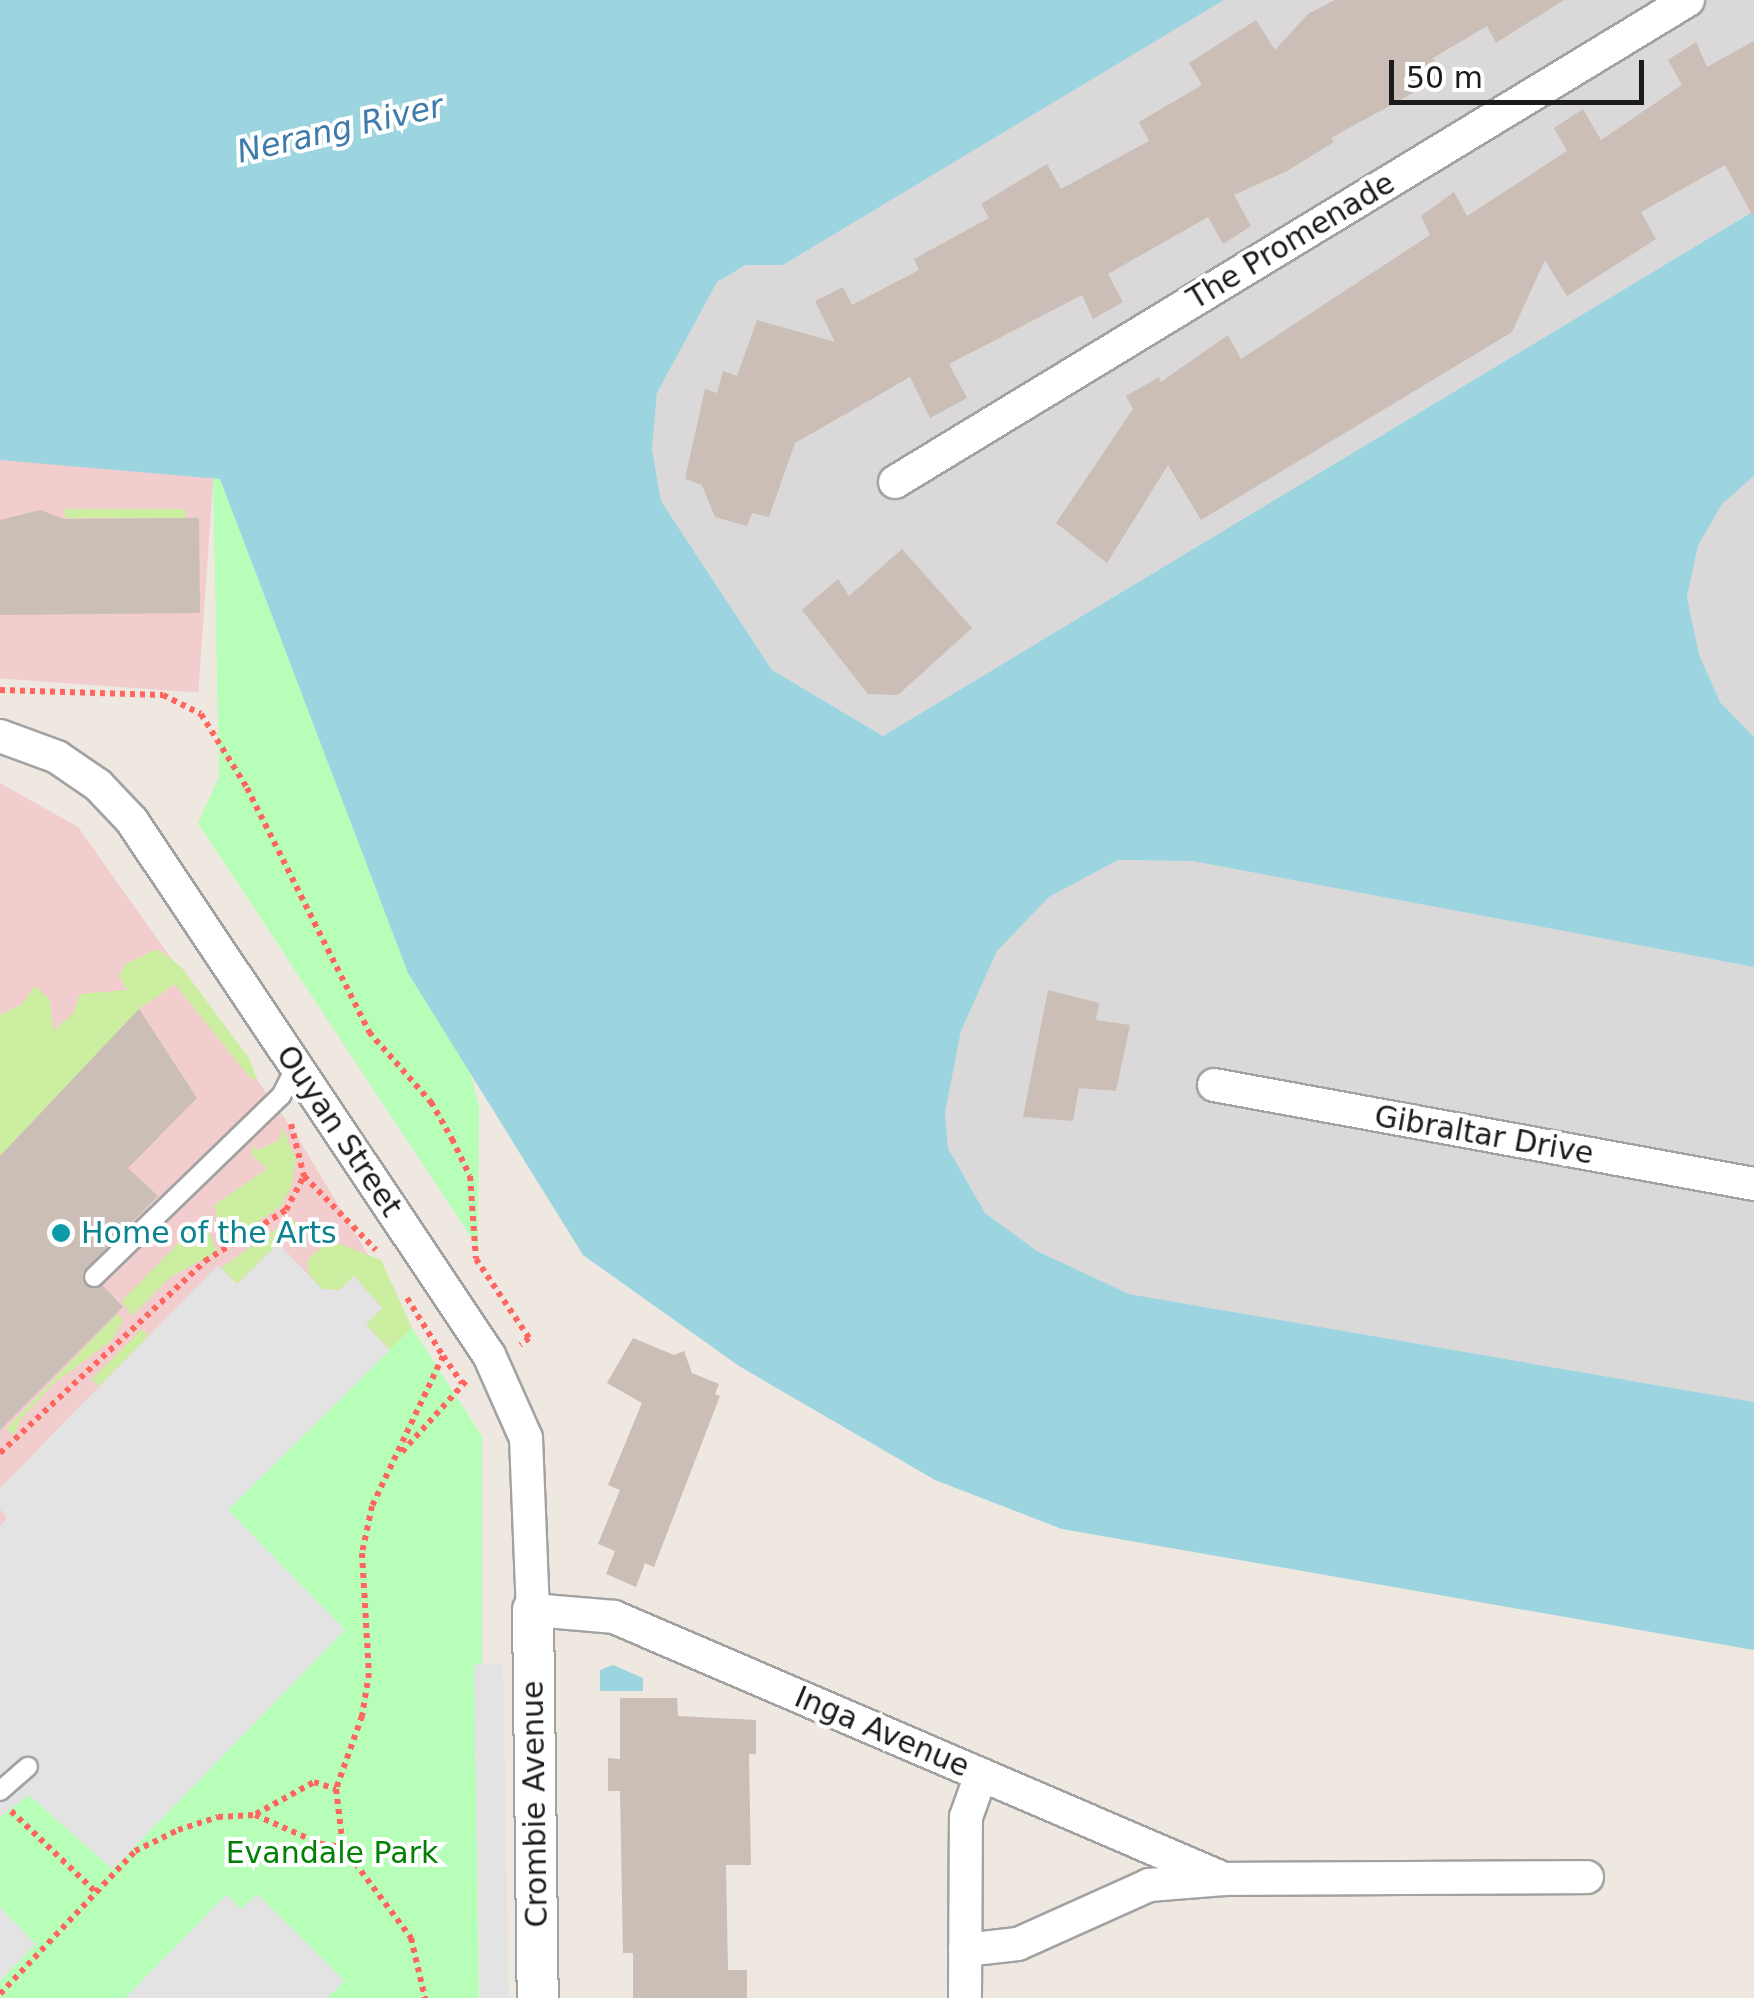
<!DOCTYPE html>
<style>
body{margin:0}
#map{position:relative;width:1754px;height:1998px;overflow:hidden;background:#eee8e0;font-family:"DejaVu Sans",sans-serif}
div>[style]{position:absolute}
.residential>*{inset:0;background:#dad8d8}
.commercial>*{inset:0;background:#f1cdcd;transform-origin:0 0}
.grass>*{inset:0;background:#cbeea0;transform-origin:0 0}
.park>*{inset:0;background:#b7feb8}
.parking>*{inset:0;background:#e3e3e3;transform-origin:0 0}
.water>*{inset:0;background:#9cd5e0}
.building>*{inset:0;background:#cabeb6}
.path>*{height:6px;margin-top:-3px;transform-origin:0;background:repeating-linear-gradient(90deg,#ff6660 0 5px,transparent 0 10px)}
.roads{filter:drop-shadow(2px 0 #a2a2a2) drop-shadow(-2px 0 #a2a2a2) drop-shadow(0 2px #a2a2a2) drop-shadow(0 -2px #a2a2a2)}
.service>*{height:18px;margin:-9px;padding:0 9px;transform-origin:9px;border-radius:9px;background:#fff}
.minor>*{height:32px;margin:-16px;padding:0 16px;transform-origin:16px;border-radius:16px;background:#fff}
.tertiary>*{height:40px;margin:-20px;padding:0 20px;transform-origin:20px;border-radius:20px;background:#fff}
.dots>*{width:28px;height:28px;translate:-50% -50%;box-sizing:border-box;border:5px solid #fff;border-radius:50%}
span{translate:-50% -50%;white-space:nowrap;text-align:center;line-height:1.15;-webkit-text-stroke:8px #fff;paint-order:stroke}
.street-label{font-size:30px;color:#1b1b1b}
.culture-label{font-size:30px;color:#0d838f}
.left{translate:0 -50%;text-align:left}
.park-label{font-size:30px;color:#028105}
.water-label{font-size:32px;color:#3f7baa;font-style:italic}
.scale{position:absolute;left:1389px;top:60px;width:255px;height:45px;box-sizing:border-box;border:5px solid #1b1b1b;border-top:0;padding-left:12px;font-size:30px;line-height:35px;white-space:nowrap;color:#1b1b1b;-webkit-text-stroke:8px #fff;paint-order:stroke}
</style>
<div id="map">
<div class="residential">
<div style="clip-path:polygon(1224px 0,1754px 0,1754px 211px,883px 736px,772px 670px,661px 501px,652px 449px,657px 393px,717px 282px,746px 265px,783px 265px)"></div>
<div style="clip-path:polygon(1754px 476px,1754px 737px,1720px 702px,1699px 654px,1687px 597px,1698px 546px,1722px 504px)"></div>
<div style="clip-path:polygon(1118px 860px,1192px 861px,1754px 967px,1754px 1402px,1129px 1294px,1037px 1251px,985px 1213px,948px 1148px,945px 1113px,961px 1031px,997px 951px,1049px 897px)"></div>
</div>
<div class="commercial">
<div style="left:0;top:460px;width:214px;height:218px;rotate:4deg"></div>
<div style="clip-path:polygon(0 783px,78px 827px,295px 1133px,412px 1328px,228px 1510px,29px 1795px,0 1817px)"></div>
</div>
<div class="grass">
<div style="left:185px;top:509px;width:9px;height:120px;rotate:90deg"></div>
<div style="clip-path:polygon(158px 949px,182px 968px,249px 1058px,257px 1079px,251px 1079px,175px 984px,139px 1009px,0 1156px,0 1015px,22px 1004px,35px 986px,50px 1000px,53px 1030px,73px 1014px,80px 994px,127px 990px,119px 976px,125px 964px)"></div>
<div style="clip-path:polygon(283px 1129px,296px 1159px,291px 1187px,281px 1206px,225px 1244px,214px 1205px,267px 1169px,251px 1154px,255px 1144px,257px 1150px,278px 1141px)"></div>
<div style="clip-path:polygon(292px 1218px,297px 1224px,237px 1284px,221px 1268px)"></div>
<div style="clip-path:polygon(204px 1220px,217px 1252px,170px 1277px,132px 1316px,122px 1301px,191px 1230px,187px 1224px)"></div>
<div style="clip-path:polygon(330px 1240px,381px 1260px,412px 1328px,390px 1350px,366px 1325px,382px 1307px,354px 1277px,339px 1290px,322px 1289px,309px 1274px,307px 1260px)"></div>
<div style="clip-path:polygon(117px 1314px,123px 1320px,112px 1340px,53px 1384px,19px 1421px,15px 1435px,6px 1429px)"></div>
<div style="left:142px;top:1329px;width:10px;height:71px;rotate:45deg"></div>
</div>
<div class="park">
<div style="clip-path:polygon(213px 475px,220px 479px,408px 973px,470px 1072px,479px 1105px,478px 1248px,198px 823px,219px 777px)"></div>
<div style="clip-path:polygon(412px 1328px,482px 1436px,482px 1665px,474px 1666px,479px 1998px,0 1998px,0 1817px,29px 1795px,112px 1869px,345px 1630px,228px 1510px)"></div>
</div>
<div class="parking">
<div style="clip-path:polygon(278px 1243px,322px 1289px,339px 1290px,354px 1276px,382px 1308px,366px 1325px,390px 1350px,228px 1510px,345px 1630px,113px 1869px,29px 1795px,0 1817px,0 1526px,7px 1518px,0 1509px,0 1488px,218px 1265px,237px 1284px)"></div>
<div style="left:503px;top:1664px;width:334px;height:29px;rotate:89deg"></div>
<div style="clip-path:polygon(227px 1894px,241px 1909px,257px 1894px,345px 1981px,327px 1998px,125px 1998px)"></div>
<div style="clip-path:polygon(0 1907px,36px 1944px,0 1981px)"></div>
</div>
<div class="water">
<div style="clip-path:polygon(0 0,1224px 0,783px 265px,746px 265px,717px 282px,657px 393px,652px 449px,661px 501px,772px 670px,883px 736px,1754px 211px,1754px 476px,1722px 504px,1698px 546px,1687px 597px,1699px 654px,1720px 702px,1754px 737px,1754px 967px,1192px 861px,1118px 860px,1049px 897px,997px 951px,961px 1031px,945px 1113px,948px 1148px,985px 1213px,1037px 1251px,1129px 1294px,1754px 1402px,1754px 1650px,1062px 1529px,935px 1480px,739px 1366px,583px 1255px,408px 973px,220px 479px,0 460px)"></div>
<div style="clip-path:polygon(613px 1665px,643px 1678px,643px 1691px,600px 1691px,600px 1670px)"></div>
</div>
<div class="building">
<div style="clip-path:polygon(1335px 0,1564px 0,1496px 43px,1487px 26px,1433px 58px,1442px 77px,1331px 138px,1334px 142px,1287px 171px,1234px 195px,1251px 226px,1223px 244px,1208px 217px,1108px 274px,1123px 302px,1093px 319px,1082px 295px,949px 364px,967px 398px,930px 418px,910px 377px,795px 443px,769px 517px,752px 513px,747px 526px,715px 517px,702px 485px,685px 479px,705px 389px,717px 393px,723px 371px,737px 376px,757px 320px,835px 342px,815px 301px,843px 287px,852px 305px,919px 270px,914px 259px,989px 218px,981px 204px,1047px 164px,1061px 189px,1149px 141px,1139px 122px,1202px 85px,1189px 63px,1256px 20px,1275px 50px,1308px 14px)"></div>
<div style="clip-path:polygon(1754px 41px,1754px 218px,1725px 165px,1641px 212px,1656px 239px,1567px 296px,1545px 260px,1512px 332px,1201px 520px,1168px 465px,1107px 563px,1056px 523px,1133px 409px,1126px 396px,1159px 377px,1161px 382px,1228px 335px,1241px 359px,1430px 235px,1421px 216px,1454px 192px,1467px 216px,1567px 151px,1554px 128px,1583px 109px,1601px 140px,1682px 85px,1668px 60px,1696px 42px,1707px 67px)"></div>
<div style="clip-path:polygon(40px 510px,64px 519px,199px 518px,200px 613px,0 615px,0 520px)"></div>
<div style="clip-path:polygon(902px 549px,972px 628px,898px 695px,868px 694px,802px 610px,838px 579px,849px 596px)"></div>
<div style="clip-path:polygon(1048px 990px,1099px 1003px,1096px 1020px,1130px 1025px,1116px 1091px,1079px 1088px,1073px 1121px,1023px 1117px)"></div>
<div style="clip-path:polygon(139px 1009px,197px 1098px,128px 1168px,158px 1196px,82px 1273px,86px 1286px,103px 1286px,123px 1307px,0 1430px,0 1156px)"></div>
<div style="clip-path:polygon(633px 1338px,674px 1355px,684px 1351px,692px 1373px,719px 1384px,715px 1394px,720px 1396px,654px 1567px,645px 1563px,636px 1587px,606px 1574px,615px 1551px,598px 1544px,620px 1490px,608px 1485px,642px 1403px,607px 1383px)"></div>
<div style="clip-path:polygon(620px 1698px,677px 1698px,678px 1716px,756px 1720px,756px 1754px,749px 1754px,751px 1865px,726px 1865px,728px 1970px,747px 1970px,747px 1998px,633px 1998px,633px 1953px,623px 1953px,620px 1791px,608px 1791px,608px 1758px,620px 1759px)"></div>
</div>
<div class="path">
<div style="left:0;top:690px;width:163px;rotate:1.8deg"></div>
<div style="left:163px;top:695px;width:42px;rotate:26.6deg"></div>
<div style="left:201px;top:714px;width:87px;rotate:58.1deg"></div>
<div style="left:247px;top:788px;width:273px;rotate:63.4deg"></div>
<div style="left:369px;top:1032px;width:94px;rotate:48.5deg"></div>
<div style="left:431px;top:1102px;width:43px;rotate:60.4deg"></div>
<div style="left:452px;top:1139px;width:41px;rotate:64.1deg"></div>
<div style="left:470px;top:1176px;width:83px;rotate:85.9deg"></div>
<div style="left:476px;top:1259px;width:95px;rotate:56.1deg"></div>
<div style="left:529px;top:1338px;width:11px;rotate:142deg"></div>
<div style="left:291px;top:1124px;width:54px;rotate:76deg"></div>
<div style="left:304px;top:1176px;width:103px;rotate:45.8deg"></div>
<div style="left:407px;top:1298px;width:68px;rotate:58.2deg"></div>
<div style="left:443px;top:1356px;width:166px;rotate:115.3deg"></div>
<div style="left:372px;top:1506px;width:48px;rotate:102deg"></div>
<div style="left:362px;top:1553px;width:120px;rotate:86.7deg"></div>
<div style="left:369px;top:1673px;width:44px;rotate:99.2deg"></div>
<div style="left:362px;top:1716px;width:77px;rotate:109.6deg"></div>
<div style="left:336px;top:1789px;width:58px;rotate:83.1deg"></div>
<div style="left:343px;top:1847px;width:114px;rotate:53.2deg"></div>
<div style="left:411px;top:1938px;width:62px;rotate:76.9deg"></div>
<div style="left:443px;top:1356px;width:33px;rotate:55deg"></div>
<div style="left:402px;top:1452px;width:98px;rotate:-47.9deg"></div>
<div style="left:0;top:1453px;width:281px;rotate:-43.1deg"></div>
<div style="left:205px;top:1261px;width:96px;rotate:-32.2deg"></div>
<div style="left:286px;top:1210px;width:38px;rotate:-62deg"></div>
<div style="left:11px;top:1811px;width:120px;rotate:43.7deg"></div>
<div style="left:256px;top:1814px;width:66px;rotate:-28.9deg"></div>
<div style="left:314px;top:1782px;width:23px;rotate:18deg"></div>
<div style="left:0;top:1994px;width:197px;rotate:-46.6deg"></div>
<div style="left:135px;top:1851px;width:48px;rotate:-26deg"></div>
<div style="left:178px;top:1830px;width:42px;rotate:-18deg"></div>
<div style="left:218px;top:1817px;width:37px;rotate:-3deg"></div>
<div style="left:255px;top:1815px;width:72px;rotate:23.7deg"></div>
<div style="left:321px;top:1844px;width:22px;rotate:8deg"></div>
</div>
<div class="roads">
<div class="service">
<div style="left:94px;top:1277px;width:260px;rotate:-44.1deg"></div>
<div style="left:281px;top:1096px;width:33px;rotate:-63deg"></div>
<div style="left:0;top:1791px;width:37px;rotate:-41deg"></div>
</div>
<div class="minor">
<div style="left:895px;top:482px;width:928px;rotate:-31.29deg"></div>
<div style="left:0;top:736px;width:61px;rotate:20.2deg"></div>
<div style="left:57px;top:757px;width:50px;rotate:34.3deg"></div>
<div style="left:98px;top:785px;width:50px;rotate:46.6deg"></div>
<div style="left:132px;top:821px;width:642px;rotate:56.24deg"></div>
<div style="left:489px;top:1355px;width:91px;rotate:66deg"></div>
<div style="left:526px;top:1438px;width:172px;rotate:87.7deg"></div>
<div style="left:533px;top:1610px;width:81px;rotate:4.9deg"></div>
<div style="left:614px;top:1617px;width:664px;rotate:23.24deg"></div>
<div style="left:1214px;top:1085px;width:549px;rotate:10.39deg"></div>
<div style="left:965px;top:1950px;width:53px;rotate:-6.5deg"></div>
<div style="left:1018px;top:1944px;width:144px;rotate:-24.2deg"></div>
<div style="left:1149px;top:1885px;width:75px;rotate:-4.6deg"></div>
<div style="left:1224px;top:1879px;width:363px;rotate:-0.3deg"></div>
<div style="left:965px;top:1998px;width:181px;rotate:-89.7deg"></div>
<div style="left:966px;top:1817px;width:45px;rotate:-70.3deg"></div>
</div>
<div class="tertiary">
<div style="left:533px;top:1610px;width:388px;rotate:89.3deg"></div>
</div>
</div>
<div class="dots">
<div style="left:61px;top:1233px;background:#0f9aa8"></div>
</div>
<div class="street-label">
<span style="left:1291px;top:241px;rotate:-31deg">The Promenade</span>
<span style="left:339px;top:1131px;rotate:56deg">Ouyan Street</span>
<span style="left:1484px;top:1135px;rotate:10deg">Gibraltar Drive</span>
<span style="left:882px;top:1732px;rotate:23deg">Inga Avenue</span>
<span style="left:535px;top:1804px;rotate:-91deg">Crombie Avenue</span>
</div>
<div class="culture-label">
<span class="left" style="left:81px;top:1233px">Home of the Arts</span>
</div>
<div class="park-label">
<span style="left:332px;top:1853px">Evandale Park</span>
</div>
<div class="water-label">
<span style="left:340px;top:129px;rotate:-13deg">Nerang River</span>
</div>
<div class="scale">50 m</div>
</div>
